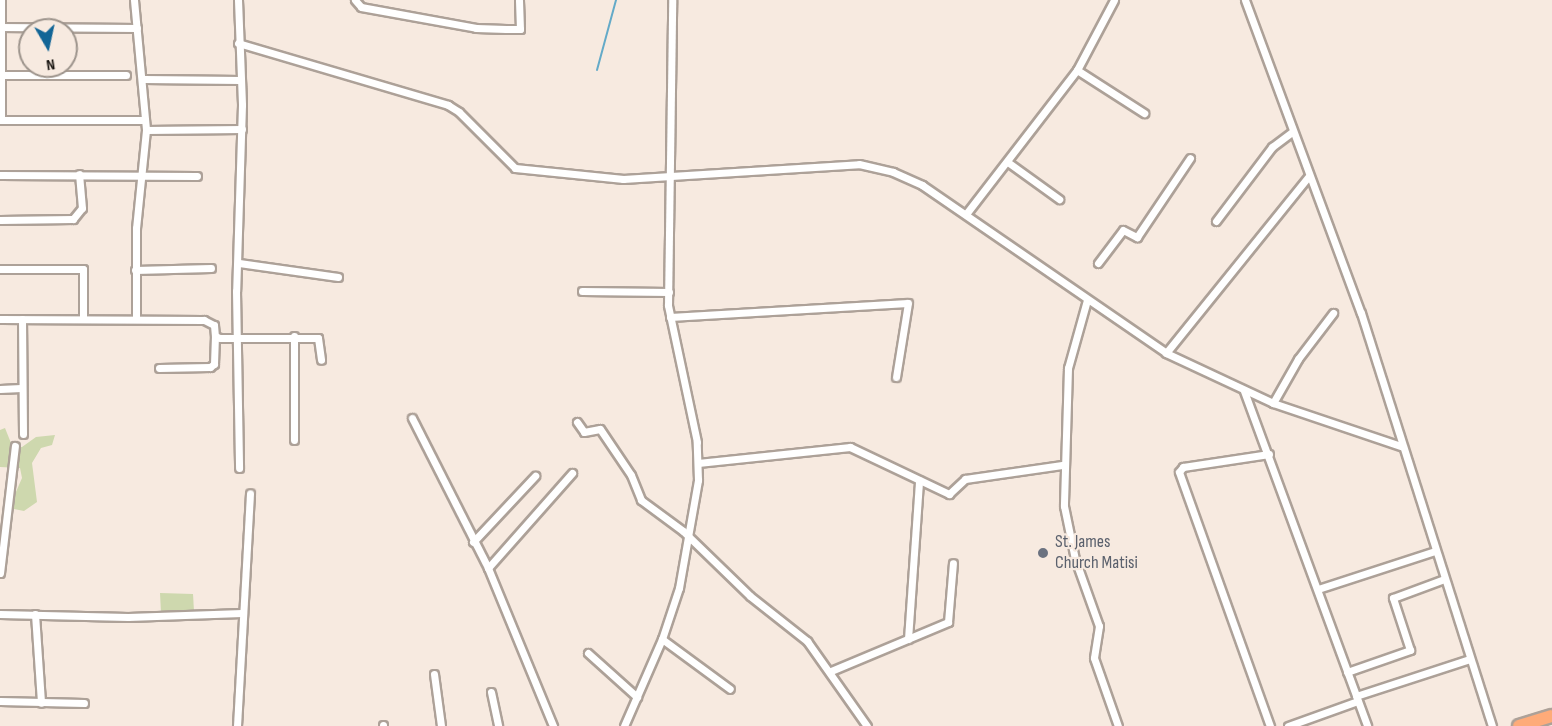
<!DOCTYPE html>
<style>
body{margin:0}
#map{position:relative;width:1552px;height:726px;overflow:hidden;background:#f7eae0;font-family:"Sofia Sans Condensed",sans-serif}
div>[style]{position:absolute}
.green>*{inset:0;background:#ced8ae}
.stream>*{height:2px;margin:-1px;padding:0 1px;transform-origin:1px;border-radius:1px;background:#64aac8}
.roads{filter:drop-shadow(2px 0 #ada198) drop-shadow(-2px 0 #ada198) drop-shadow(0 2px #ada198) drop-shadow(0 -2px #ada198)}
.street>*{height:7px;margin:-3.5px;padding:0 3.5px;transform-origin:3.5px;border-radius:3.5px;background:#fff}
.highway>*{height:12px;margin:-6px;padding:0 6px;transform-origin:6px;border-radius:6px;background:#feab79}
.dots>*{width:16px;height:16px;translate:-50% -50%;box-sizing:border-box;border:3px solid #f7eae0;border-radius:50%}
span{translate:-50% -50%;white-space:nowrap;text-align:center;line-height:1.15;-webkit-text-stroke:4.5px #f7eae0;paint-order:stroke}
.worship-label{font-size:18px;color:#5b616d}
.left{translate:0 -50%;text-align:left}
.north{position:absolute;left:18px;top:18px;width:60px;height:60px;box-sizing:border-box;background:#f7eae0;border:2px solid #9d948c;border-radius:50%;rotate:171deg;font-size:16px;font-weight:700;line-height:24px;text-align:center;color:#16120e}
.north::after{content:'';display:block;margin:auto;width:21px;height:27px;background:#126596;clip-path:polygon(50% 0,100% 100%,50% 72%,0 100%)}
</style>
<div id="map">
<div class="green">
<div style="clip-path:polygon(5px 428px,13px 448px,22px 447px,36px 437px,55px 435px,52px 445px,41px 448px,32px 463px,37px 502px,24px 511px,9px 508px,22px 478px,20px 468px,0 467px,0 430px)"></div>
<div style="clip-path:polygon(160px 593px,193px 594px,194px 611px,161px 613px)"></div>
</div>
<div class="stream">
<div style="left:597px;top:70px;width:73px;rotate:-74.8deg"></div>
</div>
<div class="roads">
<div class="street">
<div style="left:134px;top:0;width:131px;rotate:84.7deg"></div>
<div style="left:146px;top:130px;width:99px;rotate:95.8deg"></div>
<div style="left:136px;top:228px;width:91px;rotate:90deg"></div>
<div style="left:238px;top:0;width:105px;rotate:87.8deg"></div>
<div style="left:242px;top:105px;width:186px;rotate:91.8deg"></div>
<div style="left:236px;top:291px;width:177px;rotate:89deg"></div>
<div style="left:355px;top:0;width:9px;rotate:49deg"></div>
<div style="left:361px;top:7px;width:117px;rotate:10.3deg"></div>
<div style="left:476px;top:28px;width:30px;rotate:2deg"></div>
<div style="left:506px;top:29px;width:14px"></div>
<div style="left:520px;top:29px;width:29px;rotate:-92deg"></div>
<div style="left:1245px;top:0;width:334px;rotate:69.7deg"></div>
<div style="left:1361px;top:313px;width:433px;rotate:72.4deg"></div>
<div style="left:0;top:27px;width:137px;rotate:0.4deg"></div>
<div style="left:238px;top:43px;width:219px;rotate:16.4deg"></div>
<div style="left:448px;top:105px;width:13px;rotate:32deg"></div>
<div style="left:459px;top:112px;width:79px;rotate:45deg"></div>
<div style="left:515px;top:168px;width:109px;rotate:5.8deg"></div>
<div style="left:623px;top:179px;width:236px;rotate:-3.6deg"></div>
<div style="left:859px;top:164px;width:35px;rotate:13deg"></div>
<div style="left:893px;top:172px;width:32px;rotate:24deg"></div>
<div style="left:922px;top:185px;width:296px;rotate:34.5deg"></div>
<div style="left:1166px;top:353px;width:118px;rotate:25deg"></div>
<div style="left:1273px;top:403px;width:135px;rotate:18.6deg"></div>
<div style="left:1077px;top:70px;width:80px;rotate:32.7deg"></div>
<div style="left:2px;top:75px;width:124px"></div>
<div style="left:144px;top:79px;width:96px;rotate:0.6deg"></div>
<div style="left:0;top:120px;width:145px"></div>
<div style="left:1px;top:120px;width:120px;rotate:-90deg"></div>
<div style="left:146px;top:130px;width:96px;rotate:-0.6deg"></div>
<div style="left:1009px;top:163px;width:62px;rotate:35.8deg"></div>
<div style="left:0;top:175px;width:197px;rotate:0.3deg"></div>
<div style="left:966px;top:214px;width:182px;rotate:-52.4deg"></div>
<div style="left:1077px;top:70px;width:79px;rotate:-62.1deg"></div>
<div style="left:0;top:220px;width:73px;rotate:-0.8deg"></div>
<div style="left:73px;top:219px;width:14px;rotate:-51deg"></div>
<div style="left:82px;top:208px;width:34px;rotate:-95deg"></div>
<div style="left:1216px;top:221px;width:93px;rotate:-52.9deg"></div>
<div style="left:1272px;top:147px;width:25px;rotate:-37deg"></div>
<div style="left:239px;top:263px;width:100px;rotate:8deg"></div>
<div style="left:1098px;top:263px;width:41px;rotate:-52.9deg"></div>
<div style="left:1123px;top:230px;width:16px;rotate:27deg"></div>
<div style="left:1137px;top:237px;width:95px;rotate:-56.1deg"></div>
<div style="left:0;top:269px;width:83px"></div>
<div style="left:83px;top:269px;width:48px;rotate:90deg"></div>
<div style="left:135px;top:270px;width:76px;rotate:-1.5deg"></div>
<div style="left:582px;top:291px;width:87px;rotate:0.7deg"></div>
<div style="left:1087px;top:300px;width:71px;rotate:105.6deg"></div>
<div style="left:1068px;top:368px;width:138px;rotate:91.7deg"></div>
<div style="left:1064px;top:506px;width:54px;rotate:78.3deg"></div>
<div style="left:1075px;top:559px;width:71px;rotate:70.3deg"></div>
<div style="left:1099px;top:626px;width:32px;rotate:99deg"></div>
<div style="left:1094px;top:658px;width:72px;rotate:70.6deg"></div>
<div style="left:670px;top:317px;width:238px;rotate:-3.4deg"></div>
<div style="left:908px;top:303px;width:75px;rotate:99.2deg"></div>
<div style="left:0;top:319px;width:204px;rotate:0.3deg"></div>
<div style="left:204px;top:320px;width:11px;rotate:27deg"></div>
<div style="left:214px;top:325px;width:11px;rotate:85deg"></div>
<div style="left:215px;top:336px;width:5px;rotate:22deg"></div>
<div style="left:220px;top:338px;width:98px"></div>
<div style="left:318px;top:338px;width:22px;rotate:82deg"></div>
<div style="left:22px;top:319px;width:115px;rotate:89.5deg"></div>
<div style="left:1166px;top:353px;width:226px;rotate:-51.1deg"></div>
<div style="left:159px;top:368px;width:51px;rotate:-1.1deg"></div>
<div style="left:210px;top:367px;width:5px;rotate:-37deg"></div>
<div style="left:214px;top:364px;width:28px;rotate:-88deg"></div>
<div style="left:0;top:389px;width:21px;rotate:-3deg"></div>
<div style="left:1244px;top:391px;width:357px;rotate:69.8deg"></div>
<div style="left:1273px;top:403px;width:51px;rotate:-60.4deg"></div>
<div style="left:1298px;top:359px;width:58px;rotate:-52.7deg"></div>
<div style="left:412px;top:418px;width:168px;rotate:63.1deg"></div>
<div style="left:488px;top:568px;width:171px;rotate:67.6deg"></div>
<div style="left:577px;top:422px;width:12px;rotate:55deg"></div>
<div style="left:584px;top:432px;width:16px;rotate:-11deg"></div>
<div style="left:600px;top:429px;width:55px;rotate:56deg"></div>
<div style="left:631px;top:475px;width:27px;rotate:68deg"></div>
<div style="left:641px;top:500px;width:52px;rotate:36.4deg"></div>
<div style="left:683px;top:531px;width:93px;rotate:44.1deg"></div>
<div style="left:750px;top:596px;width:73px;rotate:38.3deg"></div>
<div style="left:807px;top:641px;width:104px;rotate:54.8deg"></div>
<div style="left:294px;top:440px;width:104px;rotate:-90deg"></div>
<div style="left:1269px;top:454px;width:87px;rotate:171.4deg"></div>
<div style="left:1183px;top:467px;width:6px;rotate:129deg"></div>
<div style="left:1179px;top:472px;width:270px;rotate:70.3deg"></div>
<div style="left:698px;top:463px;width:153px;rotate:-6deg"></div>
<div style="left:850px;top:447px;width:110px;rotate:25.4deg"></div>
<div style="left:949px;top:494px;width:22px;rotate:-43deg"></div>
<div style="left:965px;top:479px;width:98px;rotate:-8.2deg"></div>
<div style="left:473px;top:542px;width:91px;rotate:-46.8deg"></div>
<div style="left:488px;top:568px;width:127px;rotate:-48.5deg"></div>
<div style="left:0;top:573px;width:128px;rotate:-83.3deg"></div>
<div style="left:1318px;top:589px;width:123px;rotate:-18deg"></div>
<div style="left:0;top:614px;width:128px;rotate:1.3deg"></div>
<div style="left:128px;top:617px;width:114px;rotate:-2deg"></div>
<div style="left:35px;top:614px;width:89px;rotate:86.1deg"></div>
<div style="left:662px;top:639px;width:84px;rotate:36.3deg"></div>
<div style="left:908px;top:639px;width:159px;rotate:-86deg"></div>
<div style="left:588px;top:653px;width:66px;rotate:41.9deg"></div>
<div style="left:831px;top:671px;width:127px;rotate:-22.7deg"></div>
<div style="left:948px;top:622px;width:59px;rotate:-85.2deg"></div>
<div style="left:1347px;top:672px;width:67px;rotate:-19.2deg"></div>
<div style="left:1410px;top:650px;width:55px;rotate:-108.1deg"></div>
<div style="left:1393px;top:598px;width:54px;rotate:-20.4deg"></div>
<div style="left:434px;top:674px;width:52px;rotate:82.3deg"></div>
<div style="left:491px;top:692px;width:35px;rotate:78deg"></div>
<div style="left:1356px;top:696px;width:120px;rotate:-18deg"></div>
<div style="left:0;top:701px;width:84px;rotate:1.4deg"></div>
<div style="left:383px;top:725px;width:1px;rotate:90deg"></div>
<div style="left:237px;top:726px;width:233px;rotate:-86.8deg"></div>
<div style="left:624px;top:726px;width:95px;rotate:-66.4deg"></div>
<div style="left:662px;top:639px;width:54px;rotate:-71.6deg"></div>
<div style="left:679px;top:588px;width:110px;rotate:-80deg"></div>
<div style="left:698px;top:480px;width:38px;rotate:-92deg"></div>
<div style="left:697px;top:442px;width:140px;rotate:-102deg"></div>
<div style="left:668px;top:305px;width:305px;rotate:-89.2deg"></div>
<div style="left:1288px;top:726px;width:74px;rotate:-19.7deg"></div>
</div>
<div class="highway">
<div style="left:1519px;top:726px;width:34px;rotate:-17deg"></div>
</div>
</div>
<div class="dots">
<div style="left:1043px;top:553px;background:#6b7280"></div>
</div>
<div class="worship-label">
<span class="left" style="left:1055px;top:553px">St. James<br>Church Matisi</span>
</div>
<div class="north">N</div>
</div>
